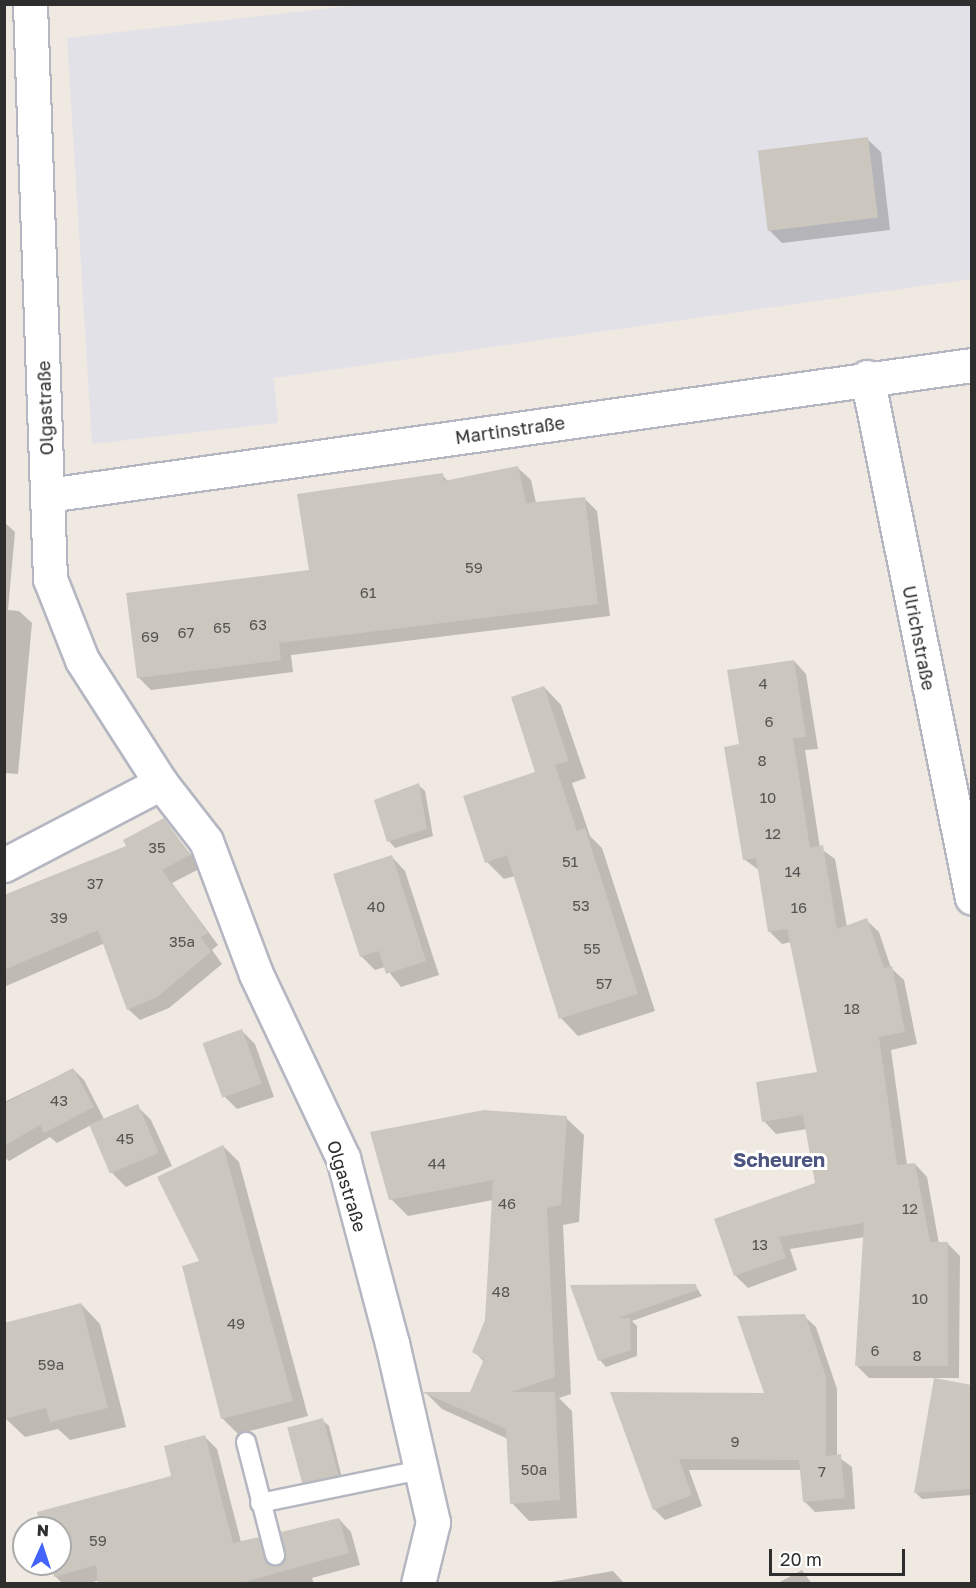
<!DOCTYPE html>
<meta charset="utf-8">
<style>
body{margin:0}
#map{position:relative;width:976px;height:1588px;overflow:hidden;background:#efe9e1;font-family:"Golos Text",sans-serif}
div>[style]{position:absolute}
.industrial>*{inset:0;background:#e3e1e8}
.shadow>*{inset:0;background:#0003;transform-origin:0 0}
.building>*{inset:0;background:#cbc7bf;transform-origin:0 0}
.roads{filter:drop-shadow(2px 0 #b4b7c1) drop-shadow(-2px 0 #b4b7c1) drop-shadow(0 2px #b4b7c1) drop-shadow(0 -2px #b4b7c1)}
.service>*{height:18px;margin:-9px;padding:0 9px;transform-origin:9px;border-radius:9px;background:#fff}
.minor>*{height:33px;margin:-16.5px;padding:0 16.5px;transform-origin:16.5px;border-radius:16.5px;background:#fff}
span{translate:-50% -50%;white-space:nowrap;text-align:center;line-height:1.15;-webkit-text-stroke:6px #fff;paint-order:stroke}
.number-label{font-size:15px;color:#555452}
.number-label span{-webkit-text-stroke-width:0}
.street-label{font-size:18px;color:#2e2e2e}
.neighbourhood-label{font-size:20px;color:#4d5680;font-weight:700}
.frame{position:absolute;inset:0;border:6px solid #2e2e2e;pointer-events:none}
.north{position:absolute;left:12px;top:1516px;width:60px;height:60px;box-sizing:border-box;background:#fff;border:2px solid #ababab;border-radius:50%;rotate:3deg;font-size:16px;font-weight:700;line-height:24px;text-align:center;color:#2e2e2e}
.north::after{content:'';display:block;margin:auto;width:21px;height:27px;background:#4264fb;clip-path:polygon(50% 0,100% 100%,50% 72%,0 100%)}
.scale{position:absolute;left:769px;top:1549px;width:136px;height:27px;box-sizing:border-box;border:3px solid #2e2e2e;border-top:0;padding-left:8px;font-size:18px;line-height:21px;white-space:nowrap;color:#2e2e2e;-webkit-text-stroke:4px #fff;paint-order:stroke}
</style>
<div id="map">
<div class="industrial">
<div style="clip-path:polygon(367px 4px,971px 5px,971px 279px,274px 378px,278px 423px,92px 444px,67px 38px)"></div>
</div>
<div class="shadow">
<div style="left:120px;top:4px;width:61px;height:1px"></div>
<div style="clip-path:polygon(867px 139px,881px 152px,890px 230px,782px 243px,768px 229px)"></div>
<div style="clip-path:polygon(518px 468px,531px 480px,536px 503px,584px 498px,597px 511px,610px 616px,291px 655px,293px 672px,151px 690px,138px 677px,310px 571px,442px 475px,449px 482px)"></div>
<div style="clip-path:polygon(4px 522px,15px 532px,8px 610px,19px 611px,32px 623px,18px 774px,4px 773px)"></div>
<div style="clip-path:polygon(794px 661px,806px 674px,818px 749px,805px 750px,820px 848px,835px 859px,847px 927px,866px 920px,879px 932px,891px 968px,904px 980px,917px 1044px,891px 1050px,907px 1165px,915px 1164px,927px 1177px,939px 1244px,947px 1243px,960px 1256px,959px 1378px,869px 1378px,856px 1365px,865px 1237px,790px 1249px,797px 1270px,748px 1288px,735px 1275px,816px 1184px,807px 1129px,776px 1134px,764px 1121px,818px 1073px,791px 942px,782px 944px,769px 931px,760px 871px,744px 859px,740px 746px)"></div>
<div style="clip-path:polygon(544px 687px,561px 705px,586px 778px,572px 783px,590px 836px,602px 848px,655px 1011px,578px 1036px,561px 1018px,515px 876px,504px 879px,487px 862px,537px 773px)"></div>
<div style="clip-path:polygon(418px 785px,425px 791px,433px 836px,395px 848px,389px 841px,376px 801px)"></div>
<div style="clip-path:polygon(164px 820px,201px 868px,172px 883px,218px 945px,212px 950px,222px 964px,169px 1008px,140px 1020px,128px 1009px,105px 943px,4px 987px,4px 897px,128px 847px)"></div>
<div style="clip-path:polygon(392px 857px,405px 871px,439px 975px,401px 987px,385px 967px,375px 970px,361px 956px)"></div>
<div style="clip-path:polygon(242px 1031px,255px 1044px,274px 1097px,237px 1109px,224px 1096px)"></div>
<div style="clip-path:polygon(73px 1069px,84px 1080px,105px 1121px,137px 1106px,151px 1120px,172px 1166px,126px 1187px,113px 1174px,91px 1125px,57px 1143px,50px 1137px,9px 1161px,4px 1157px,4px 1102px)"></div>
<div style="clip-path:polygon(566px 1118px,584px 1135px,579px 1222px,563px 1225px,571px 1394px,559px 1398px,572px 1411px,577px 1518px,529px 1521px,512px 1503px,508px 1439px,442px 1409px,426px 1393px,471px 1393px,484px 1362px,474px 1351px,486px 1320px,493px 1200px,408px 1216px,391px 1199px)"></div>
<div style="clip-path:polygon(223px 1146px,239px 1162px,308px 1416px,238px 1434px,222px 1418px,202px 1262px)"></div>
<div style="clip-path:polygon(695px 1285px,702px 1296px,632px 1321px,637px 1326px,637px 1356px,606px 1367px,600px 1360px,572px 1287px)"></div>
<div style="clip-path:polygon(81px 1304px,100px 1324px,126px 1427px,70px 1440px,58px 1429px,25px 1437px,5px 1418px)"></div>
<div style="clip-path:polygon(804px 1316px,816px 1327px,837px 1389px,837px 1456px,852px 1467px,855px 1509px,815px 1512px,804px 1501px,802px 1470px,689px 1470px,702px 1506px,665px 1520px,654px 1509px,612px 1394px,766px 1394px)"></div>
<div style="clip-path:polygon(972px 1387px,972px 1495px,922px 1499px,916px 1493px)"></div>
<div style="clip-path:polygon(322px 1420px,329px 1426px,343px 1482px,310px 1489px,303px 1482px)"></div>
<div style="clip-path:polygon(205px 1437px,217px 1449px,241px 1542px,258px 1538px,271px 1551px,278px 1568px,339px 1519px,351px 1532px,360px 1565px,312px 1578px,314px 1584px,166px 1584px,161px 1564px,85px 1584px,63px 1584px,55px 1576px,52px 1564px,60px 1564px,60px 1528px,43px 1528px,39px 1513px,173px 1477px)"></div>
<div style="clip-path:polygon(802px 1570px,812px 1584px,776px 1584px)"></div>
<div style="clip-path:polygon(613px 1571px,625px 1584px,539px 1584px)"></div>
</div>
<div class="building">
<div style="left:868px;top:137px;width:81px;height:111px;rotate:83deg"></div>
<div style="clip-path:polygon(518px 466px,526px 503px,585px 497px,598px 604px,279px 643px,281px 660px,137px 678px,126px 593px,309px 570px,297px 494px,443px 473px,444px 481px)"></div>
<div style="clip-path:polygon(794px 660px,806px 737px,793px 738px,810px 848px,823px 845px,837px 929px,867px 918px,884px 968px,892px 966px,905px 1032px,879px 1037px,897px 1165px,915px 1163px,930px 1242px,948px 1242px,948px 1366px,855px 1366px,864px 1223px,779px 1237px,786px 1258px,734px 1276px,714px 1219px,815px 1183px,803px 1115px,762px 1122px,756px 1082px,817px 1072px,787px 929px,768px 932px,756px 858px,743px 860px,724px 747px,739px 744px,727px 670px)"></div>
<div style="clip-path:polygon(544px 686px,569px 761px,555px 765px,577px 831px,585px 828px,638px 994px,559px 1019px,507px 855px,485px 863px,463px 796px,535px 772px,511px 697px)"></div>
<div style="clip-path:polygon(419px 783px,427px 829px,387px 842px,374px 800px)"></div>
<div style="clip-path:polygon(164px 818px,190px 855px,162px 870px,208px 933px,201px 937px,211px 952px,157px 997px,127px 1010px,98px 930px,4px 970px,4px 895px,126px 846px,123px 840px)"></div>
<div style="clip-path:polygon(392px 855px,426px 961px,386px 974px,379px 951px,360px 957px,333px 874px)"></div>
<div style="left:242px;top:1029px;width:58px;height:42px;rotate:70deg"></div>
<div style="clip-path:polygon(73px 1068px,94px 1107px,44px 1133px,40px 1125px,4px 1146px,4px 1104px)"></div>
<div style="left:138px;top:1104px;width:53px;height:53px;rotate:67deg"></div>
<div style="clip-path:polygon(484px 1110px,567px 1116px,561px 1205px,547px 1208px,555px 1377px,511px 1392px,555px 1392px,560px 1500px,510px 1504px,506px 1429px,422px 1392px,470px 1392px,484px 1359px,472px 1352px,485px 1320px,493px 1180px,389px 1200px,370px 1132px)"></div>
<div style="clip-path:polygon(223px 1145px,293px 1401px,221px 1419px,182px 1266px,199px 1261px,157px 1177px)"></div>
<div style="clip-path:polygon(696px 1284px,697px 1290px,618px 1318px,630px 1318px,631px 1350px,598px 1361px,570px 1285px)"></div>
<div style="clip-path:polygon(81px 1303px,108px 1408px,50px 1422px,46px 1408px,4px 1419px,4px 1323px)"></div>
<div style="clip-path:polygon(805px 1314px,826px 1377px,826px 1456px,841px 1454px,845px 1498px,803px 1502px,799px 1460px,679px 1459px,692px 1495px,653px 1510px,610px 1392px,764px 1393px,737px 1316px)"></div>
<div style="clip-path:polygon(934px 1378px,972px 1385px,972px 1489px,914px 1493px)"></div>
<div style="left:323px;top:1418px;width:59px;height:37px;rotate:75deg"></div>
<div style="clip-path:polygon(205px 1435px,233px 1543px,259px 1537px,267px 1562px,277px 1566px,286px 1557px,281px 1532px,339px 1518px,349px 1553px,237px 1584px,98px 1584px,96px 1565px,54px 1577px,51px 1564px,60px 1564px,60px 1528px,41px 1528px,37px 1512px,171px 1476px,164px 1446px)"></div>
</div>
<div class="roads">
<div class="service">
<div style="left:246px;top:1442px;width:117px;rotate:75.6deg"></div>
<div style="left:260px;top:1503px;width:164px;rotate:-11.6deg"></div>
</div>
<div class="minor">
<div style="left:30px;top:4px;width:575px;rotate:88.01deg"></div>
<div style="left:50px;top:579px;width:87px;rotate:68.4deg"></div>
<div style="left:82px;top:660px;width:146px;rotate:57.3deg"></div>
<div style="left:161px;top:783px;width:73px;rotate:52.2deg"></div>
<div style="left:206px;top:841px;width:142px;rotate:69.4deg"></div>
<div style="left:256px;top:974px;width:204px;rotate:64.7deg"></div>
<div style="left:343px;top:1158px;width:191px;rotate:75.2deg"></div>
<div style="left:392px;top:1343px;width:184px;rotate:77.1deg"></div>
<div style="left:433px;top:1522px;width:64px;rotate:103.6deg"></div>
<div style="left:867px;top:377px;width:531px;rotate:78.61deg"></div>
<div style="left:48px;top:495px;width:933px;rotate:-8.01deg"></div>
<div style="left:4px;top:865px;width:177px;rotate:-27.6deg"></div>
</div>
</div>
<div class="number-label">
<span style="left:474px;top:568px">59</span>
<span style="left:368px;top:593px">61</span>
<span style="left:258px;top:625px">63</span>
<span style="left:222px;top:628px">65</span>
<span style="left:186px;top:633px">67</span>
<span style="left:150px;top:637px">69</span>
<span style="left:763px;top:684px">4</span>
<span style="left:769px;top:722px">6</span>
<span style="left:762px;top:761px">8</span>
<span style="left:768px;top:798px">10</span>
<span style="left:773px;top:834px">12</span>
<span style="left:157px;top:848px">35</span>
<span style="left:570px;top:862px">51</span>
<span style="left:793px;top:872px">14</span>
<span style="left:95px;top:884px">37</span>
<span style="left:581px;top:906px">53</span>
<span style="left:376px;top:907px">40</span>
<span style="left:799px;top:908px">16</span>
<span style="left:59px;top:918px">39</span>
<span style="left:182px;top:942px">35a</span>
<span style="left:592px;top:949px">55</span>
<span style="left:604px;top:984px">57</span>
<span style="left:852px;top:1009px">18</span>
<span style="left:59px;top:1101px">43</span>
<span style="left:125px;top:1139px">45</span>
<span style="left:437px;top:1164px">44</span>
<span style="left:507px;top:1204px">46</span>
<span style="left:910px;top:1209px">12</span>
<span style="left:760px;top:1245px">13</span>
<span style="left:501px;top:1292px">48</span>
<span style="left:920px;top:1299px">10</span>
<span style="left:236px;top:1324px">49</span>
<span style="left:875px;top:1351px">6</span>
<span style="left:917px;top:1356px">8</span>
<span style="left:51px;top:1365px">59a</span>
<span style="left:735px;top:1442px">9</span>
<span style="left:534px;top:1470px">50a</span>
<span style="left:822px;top:1472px">7</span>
<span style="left:98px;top:1541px">59</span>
</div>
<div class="street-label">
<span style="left:45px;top:408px;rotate:-92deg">Olgastraße</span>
<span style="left:510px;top:430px;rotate:-8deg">Martinstraße</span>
<span style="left:919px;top:638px;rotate:79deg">Ulrichstraße</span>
<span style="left:347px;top:1186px;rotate:73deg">Olgastraße</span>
</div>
<div class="neighbourhood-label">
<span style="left:779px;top:1159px">Scheuren</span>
</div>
<div class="frame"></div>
<div class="north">N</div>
<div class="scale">20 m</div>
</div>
